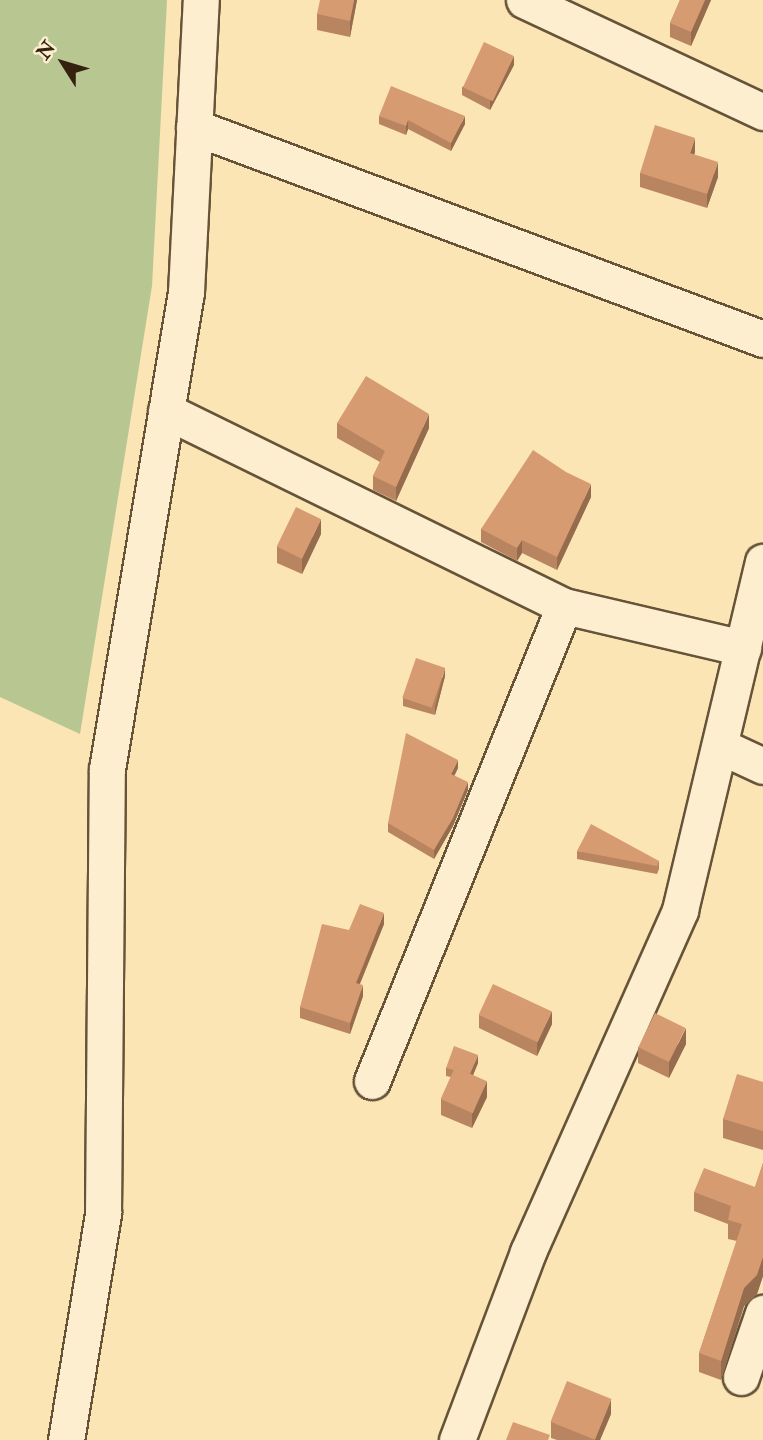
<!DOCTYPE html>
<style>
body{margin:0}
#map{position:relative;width:763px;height:1440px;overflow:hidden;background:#fbe5b5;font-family:"IM FELL Double Pica",serif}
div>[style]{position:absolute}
.green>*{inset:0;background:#b8c692}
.roads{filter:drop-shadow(2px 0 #665338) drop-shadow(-2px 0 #665338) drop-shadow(0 2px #665338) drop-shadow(0 -2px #665338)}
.minor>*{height:35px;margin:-17.5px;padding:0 17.5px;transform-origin:17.5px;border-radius:17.5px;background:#fceecf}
.wall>*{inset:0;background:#b98561}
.shaded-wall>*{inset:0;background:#966c4f}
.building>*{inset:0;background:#d79b71;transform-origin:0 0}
span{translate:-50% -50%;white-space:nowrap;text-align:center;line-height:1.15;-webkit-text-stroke:6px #fceecf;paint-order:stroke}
.north{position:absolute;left:28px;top:28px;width:70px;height:70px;-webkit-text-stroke:5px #fceecf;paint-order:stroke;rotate:307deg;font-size:19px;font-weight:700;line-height:28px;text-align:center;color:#34220e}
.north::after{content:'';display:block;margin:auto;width:24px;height:32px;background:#34220e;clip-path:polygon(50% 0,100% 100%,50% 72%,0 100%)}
</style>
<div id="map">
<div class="green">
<div style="clip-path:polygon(0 0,167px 0,152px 286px,80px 734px,0 697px)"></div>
</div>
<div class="roads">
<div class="minor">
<div style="left:524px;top:0;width:264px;rotate:25.1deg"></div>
<div style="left:194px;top:127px;width:607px;rotate:20.43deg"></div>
<div style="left:166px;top:411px;width:443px;rotate:26.1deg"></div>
<div style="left:564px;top:606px;width:184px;rotate:13.2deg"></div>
<div style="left:720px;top:746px;width:47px;rotate:24.9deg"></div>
<div style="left:372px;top:1081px;width:512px;rotate:-67.99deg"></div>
<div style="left:741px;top:1377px;width:68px;rotate:-71deg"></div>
<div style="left:66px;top:1440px;width:230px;rotate:-80.7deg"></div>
<div style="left:103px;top:1213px;width:444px;rotate:-89.5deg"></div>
<div style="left:107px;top:769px;width:483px;rotate:-80.6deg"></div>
<div style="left:186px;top:292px;width:292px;rotate:-87.1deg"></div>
<div style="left:457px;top:1440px;width:201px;rotate:-69.3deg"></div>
<div style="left:528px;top:1252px;width:374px;rotate:-66deg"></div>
<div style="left:680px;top:910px;width:358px;rotate:-76.6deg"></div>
</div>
</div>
<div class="wall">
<div style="clip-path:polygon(357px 0,350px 37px,317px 30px,317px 14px)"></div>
<div style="clip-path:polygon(680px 0,711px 0,691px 46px,670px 37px,670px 23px)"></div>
<div style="clip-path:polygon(514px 65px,490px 110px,462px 95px,462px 87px)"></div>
<div style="clip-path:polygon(379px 116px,465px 124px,451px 151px,408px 129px,406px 135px,379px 124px)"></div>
<div style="clip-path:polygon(695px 152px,694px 155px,718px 177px,707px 208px,640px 187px,640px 173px)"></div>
<div style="clip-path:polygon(337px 423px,429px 428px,396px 501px,373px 490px,373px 476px,380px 462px,337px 438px)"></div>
<div style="clip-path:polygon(591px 497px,557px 570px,522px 553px,517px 561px,481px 542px,481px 529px)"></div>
<div style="clip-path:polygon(321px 534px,302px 574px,277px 563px,277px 547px)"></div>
<div style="clip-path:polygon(445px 676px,435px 715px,403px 706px,403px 698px)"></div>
<div style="clip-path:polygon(458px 768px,454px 776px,468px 790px,453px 826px,434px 859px,388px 832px,388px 823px)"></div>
<div style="clip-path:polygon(577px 851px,659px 861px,659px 869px,657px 874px,577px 859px)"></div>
<div style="clip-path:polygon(384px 924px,360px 984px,363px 996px,350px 1034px,300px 1018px,300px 1007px,349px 930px)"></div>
<div style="clip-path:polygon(479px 1015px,552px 1024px,537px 1056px,479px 1028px)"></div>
<div style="clip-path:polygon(686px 1044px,669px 1078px,638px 1063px,638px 1047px)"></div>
<div style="clip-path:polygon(478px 1063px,473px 1075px,487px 1097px,472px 1128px,441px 1115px,441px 1099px,451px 1077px,446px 1076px,446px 1068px)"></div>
<div style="clip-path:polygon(763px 1082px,763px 1150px,723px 1138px,723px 1119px)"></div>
<div style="clip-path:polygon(763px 1163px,763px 1276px,757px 1294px,744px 1306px,721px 1380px,699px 1372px,699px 1353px,737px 1241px,728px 1239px,728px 1224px,694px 1211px,694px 1192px,755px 1187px)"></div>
<div style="clip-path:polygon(611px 1414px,600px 1440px,557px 1440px,551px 1438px,551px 1422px)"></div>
</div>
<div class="shaded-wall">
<div style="clip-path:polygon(354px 0,357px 0,350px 37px,350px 21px)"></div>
<div style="clip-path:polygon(705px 0,711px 0,691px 46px,691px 32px)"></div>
<div style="clip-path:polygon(514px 56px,514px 65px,490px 110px,490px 101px)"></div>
<div style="clip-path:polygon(465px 116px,465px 124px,451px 151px,451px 143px)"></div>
<div style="clip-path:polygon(408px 120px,408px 129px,406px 135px,406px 126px)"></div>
<div style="clip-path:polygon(695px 138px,695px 152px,690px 168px,690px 153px)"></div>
<div style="clip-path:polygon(718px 162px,718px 177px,707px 208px,707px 194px)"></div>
<div style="clip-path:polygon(429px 414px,429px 428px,396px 501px,396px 487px)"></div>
<div style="clip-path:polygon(591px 484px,591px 497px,557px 570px,557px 557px)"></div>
<div style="clip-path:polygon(321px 519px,321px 534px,302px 574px,302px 559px)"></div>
<div style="clip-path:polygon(522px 540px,522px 553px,517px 561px,517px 548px)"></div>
<div style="clip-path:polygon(445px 668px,445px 676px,435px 715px,435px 707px)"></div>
<div style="clip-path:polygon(458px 760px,458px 768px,451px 783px,451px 774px)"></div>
<div style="clip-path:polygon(468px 782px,468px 790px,453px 826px,434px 859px,434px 850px)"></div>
<div style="clip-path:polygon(384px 913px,384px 924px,356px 993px,356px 983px)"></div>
<div style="clip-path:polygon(363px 985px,363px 996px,350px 1034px,350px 1023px)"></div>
<div style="clip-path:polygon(552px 1011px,552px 1024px,537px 1056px,537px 1043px)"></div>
<div style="clip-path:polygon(686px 1028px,686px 1044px,669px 1078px,669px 1062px)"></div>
<div style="clip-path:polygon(478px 1055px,478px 1063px,469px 1085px,469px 1076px)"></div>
<div style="clip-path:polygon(487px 1081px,487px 1097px,472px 1128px,472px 1113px)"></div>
<div style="clip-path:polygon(763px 1257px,763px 1276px,757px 1294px,744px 1306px,721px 1380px,721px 1361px,744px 1288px)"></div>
<div style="clip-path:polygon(611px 1399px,611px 1414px,600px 1440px,594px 1440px)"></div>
</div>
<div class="building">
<div style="clip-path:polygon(320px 0,354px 0,350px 21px,317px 14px)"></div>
<div style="clip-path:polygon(680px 0,705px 0,691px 32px,670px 23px)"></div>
<div style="left:484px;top:42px;width:33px;height:50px;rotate:25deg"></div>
<div style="clip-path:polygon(391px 86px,465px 116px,451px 143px,408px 120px,406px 126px,379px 116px)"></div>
<div style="clip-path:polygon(655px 125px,695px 138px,690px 153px,718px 162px,707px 194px,640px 173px)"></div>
<div style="clip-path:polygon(366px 376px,429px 414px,396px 487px,373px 476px,385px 451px,337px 423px)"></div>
<div style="clip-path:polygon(533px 450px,566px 472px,591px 484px,557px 557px,522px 540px,517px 548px,481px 529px)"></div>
<div style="left:296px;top:507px;width:28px;height:44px;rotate:26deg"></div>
<div style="left:416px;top:658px;width:31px;height:42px;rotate:19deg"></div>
<div style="clip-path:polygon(406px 733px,458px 760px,451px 774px,468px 782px,453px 818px,434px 850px,388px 823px)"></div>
<div style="clip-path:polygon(591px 824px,659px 861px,657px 866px,577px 851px)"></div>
<div style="clip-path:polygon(360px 904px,384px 913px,356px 983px,363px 985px,350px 1023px,300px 1007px,322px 924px,349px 930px)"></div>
<div style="left:493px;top:984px;width:65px;height:34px;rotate:25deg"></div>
<div style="left:655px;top:1013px;width:34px;height:38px;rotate:26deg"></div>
<div style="clip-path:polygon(454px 1046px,478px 1055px,470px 1074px,455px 1067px,454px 1070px,446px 1068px)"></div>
<div style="left:455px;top:1067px;width:35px;height:35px;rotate:24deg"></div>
<div style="clip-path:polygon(737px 1074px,763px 1082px,763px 1131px,723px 1119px)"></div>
<div style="clip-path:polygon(763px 1163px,763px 1257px,757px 1275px,744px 1288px,721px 1361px,699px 1353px,742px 1224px,728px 1220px,731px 1206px,694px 1192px,704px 1168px,755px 1187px)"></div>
<div style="left:567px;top:1381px;width:48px;height:44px;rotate:22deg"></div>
<div style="clip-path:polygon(513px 1422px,550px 1435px,548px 1440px,506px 1440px)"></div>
</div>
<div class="north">N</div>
</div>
